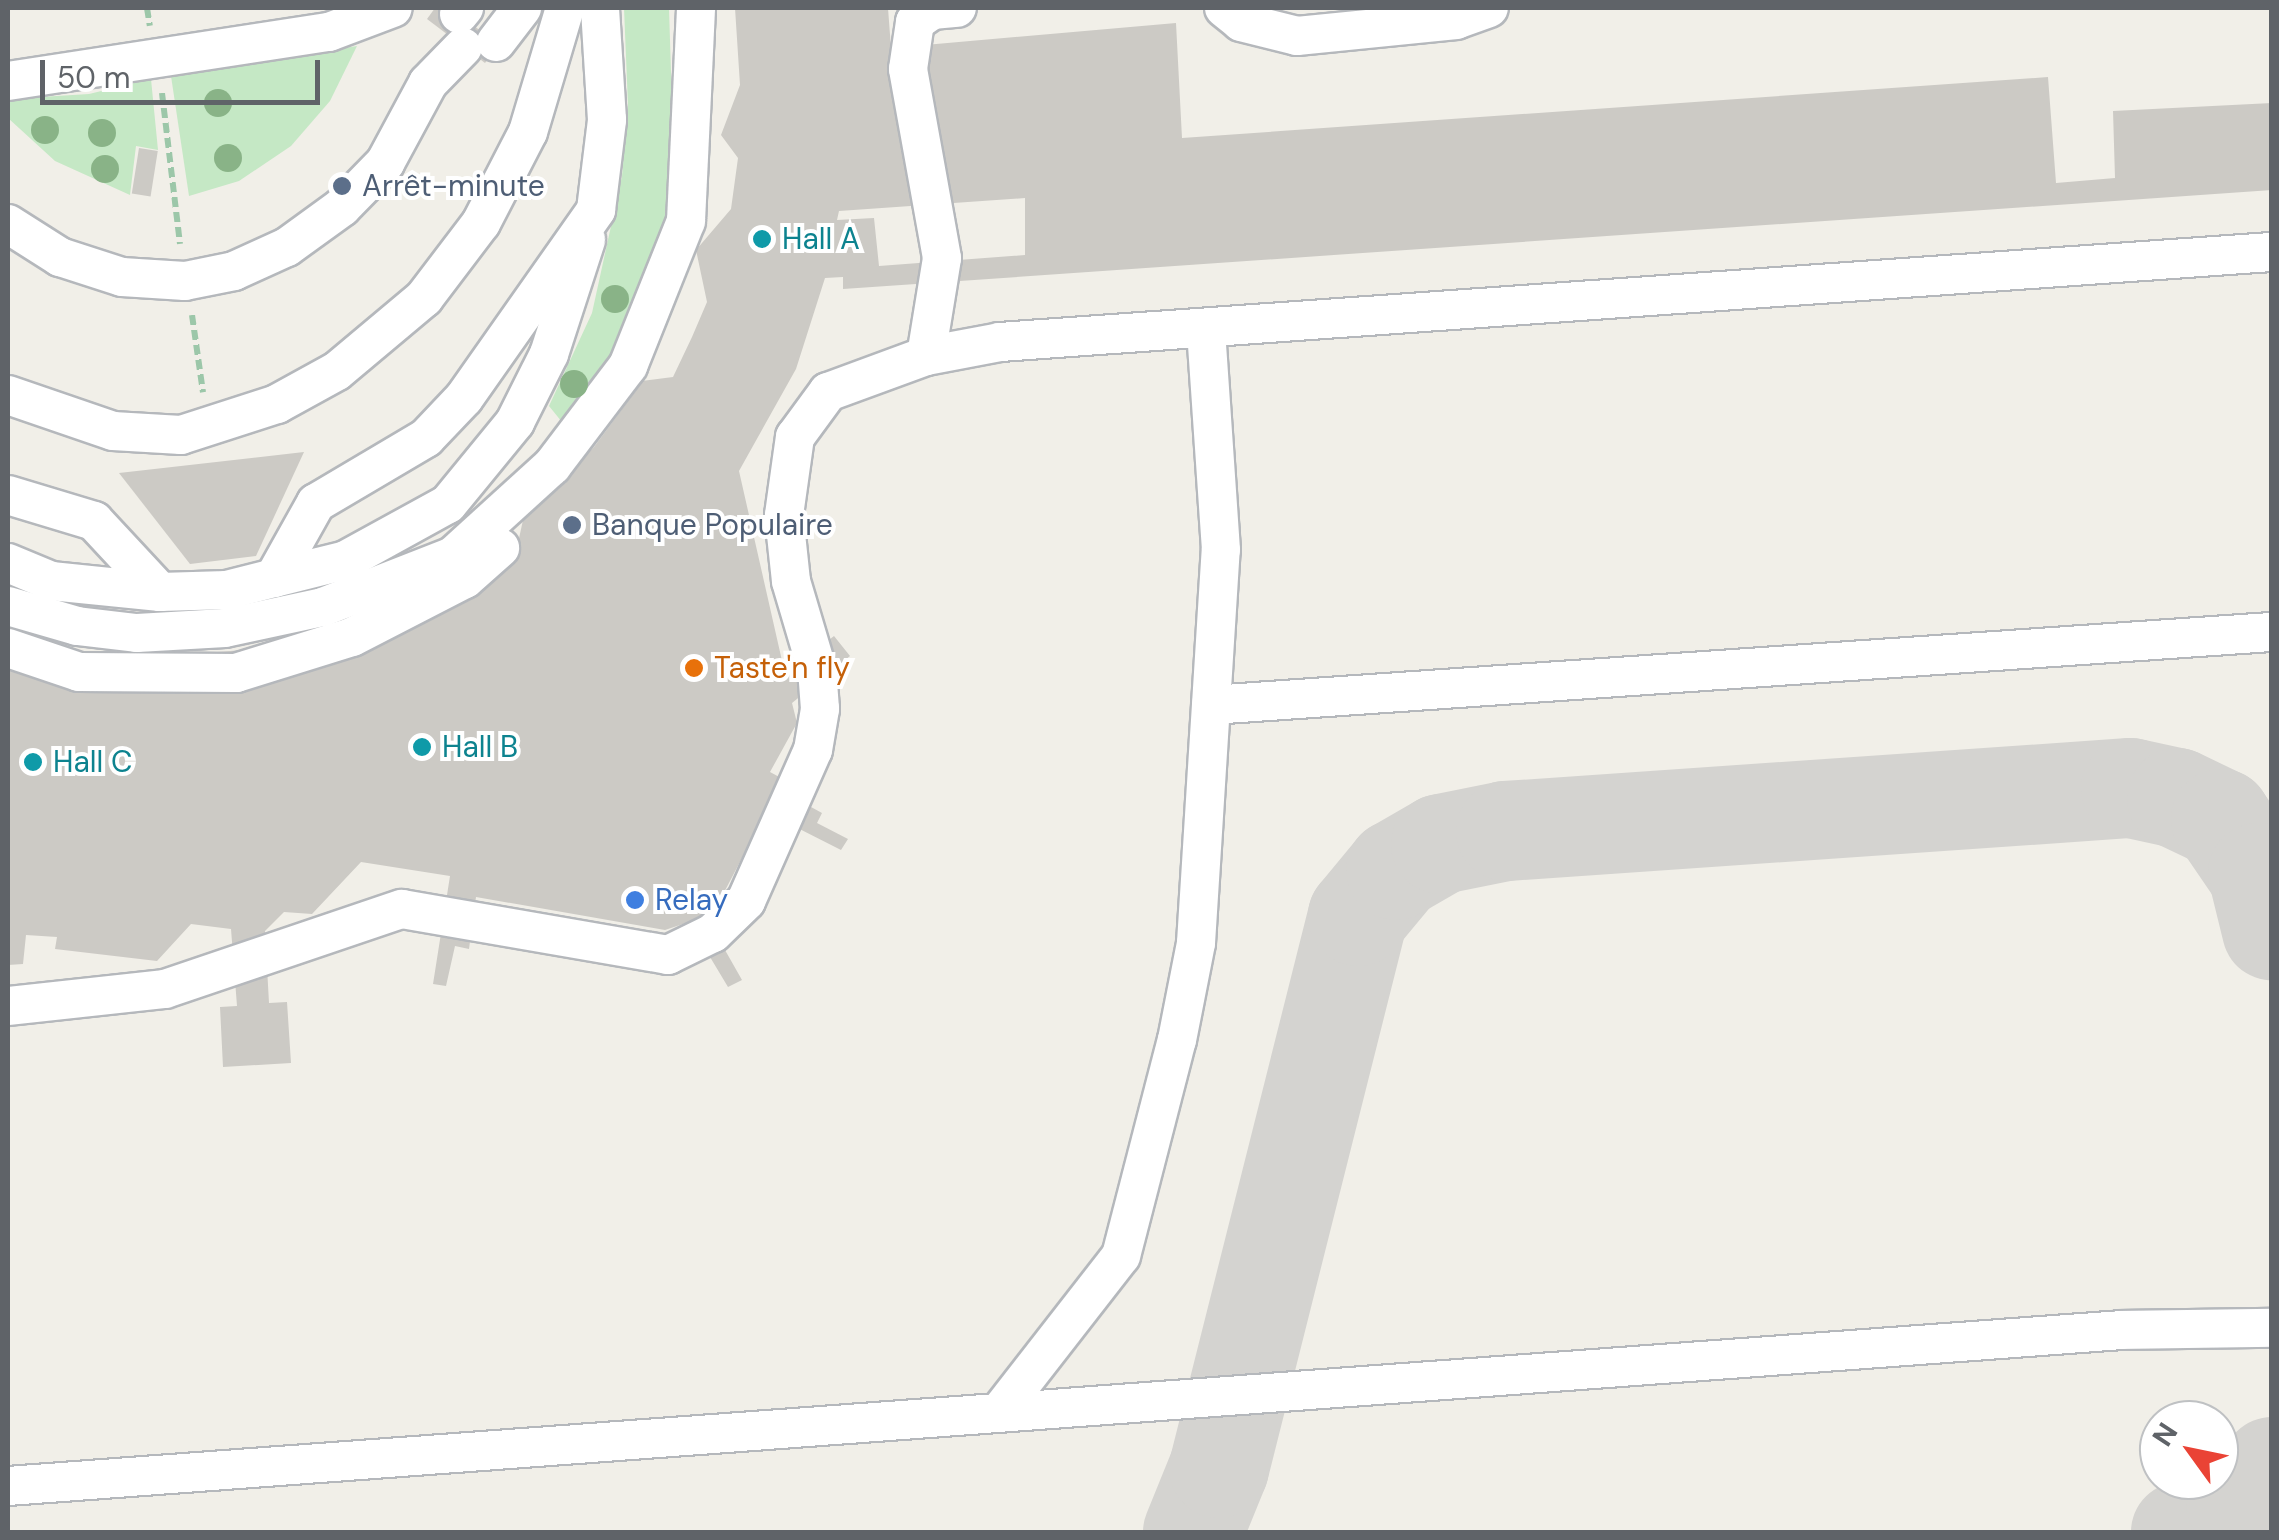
<!DOCTYPE html>
<meta charset="utf-8">
<style>
body{margin:0}
#map{position:relative;width:2279px;height:1540px;overflow:hidden;background:#f1efe8;font-family:"DM Sans",sans-serif}
div>[style]{position:absolute}
.green>*{inset:0;background:#c5e8c5}
.taxiway>*{height:100px;margin:-50px;padding:0 50px;transform-origin:50px;border-radius:50px;background:#d4d3d0}
.building>*{inset:0;background:#cccac5;transform-origin:0 0}
.path>*{height:6px;margin-top:-3px;transform-origin:0;background:repeating-linear-gradient(90deg,#9cc7a9 0 10px,transparent 0 15px)}
.roads{filter:drop-shadow(2px 0 #b5b8bc) drop-shadow(-2px 0 #b5b8bc) drop-shadow(0 2px #b5b8bc) drop-shadow(0 -2px #b5b8bc)}
.minor>*{height:38px;margin:-19px;padding:0 19px;transform-origin:19px;border-radius:19px;background:#fff}
.trees>*{width:28px;height:28px;margin:-14px;border-radius:50%;background:#89b387}
.dots>*{width:28px;height:28px;translate:-50% -50%;box-sizing:border-box;border:5px solid #fff;border-radius:50%}
span{translate:-50% -50%;white-space:nowrap;text-align:center;line-height:1.15;-webkit-text-stroke:8px #fff;paint-order:stroke}
.service-label{font-size:30px;color:#4e5e75}
.left{translate:0 -50%;text-align:left}
.culture-label{font-size:30px;color:#0d838f}
.food-label{font-size:30px;color:#c56008}
.shop-label{font-size:30px;color:#366cbe}
.frame{position:absolute;inset:0;border:10px solid #5f6368;pointer-events:none}
.north{position:absolute;left:2139px;top:1400px;width:100px;height:100px;box-sizing:border-box;background:#fff;border:2px solid #bfc1c3;border-radius:50%;rotate:303deg;font-size:28px;font-weight:700;line-height:40px;text-align:center;color:#5f6368}
.north::after{content:'';display:block;margin:auto;width:35px;height:45px;background:#ea4335;clip-path:polygon(50% 0,100% 100%,50% 72%,0 100%)}
.scale{position:absolute;left:40px;top:60px;width:280px;height:45px;box-sizing:border-box;border:5px solid #5f6368;border-top:0;padding-left:12px;font-size:30px;line-height:35px;white-space:nowrap;color:#5f6368;-webkit-text-stroke:8px #fff;paint-order:stroke}
</style>
<div id="map">
<div class="green">
<div style="clip-path:polygon(624px 8px,669px 8px,674px 169px,666px 226px,626px 336px,566px 427px,549px 406px,592px 313px,622px 176px,628px 106px)"></div>
<div style="clip-path:polygon(357px 46px,330px 101px,291px 146px,239px 181px,189px 196px,171px 76px)"></div>
<div style="clip-path:polygon(151px 79px,158px 150px,136px 146px,130px 195px,55px 161px,8px 118px,8px 99px,89px 94px)"></div>
</div>
<div class="taxiway">
<div style="left:1193px;top:1532px;width:69px;rotate:-67.9deg"></div>
<div style="left:1219px;top:1468px;width:569px;rotate:-75.87deg"></div>
<div style="left:1358px;top:916px;width:60px;rotate:-50.4deg"></div>
<div style="left:1396px;top:870px;width:52px;rotate:-30deg"></div>
<div style="left:1441px;top:844px;width:66px;rotate:-11.3deg"></div>
<div style="left:1506px;top:831px;width:626px;rotate:-3.94deg"></div>
<div style="left:2131px;top:788px;width:47px;rotate:12.3deg"></div>
<div style="left:2177px;top:798px;width:49px;rotate:25.5deg"></div>
<div style="left:2221px;top:819px;width:65px;rotate:55.6deg"></div>
<div style="left:2258px;top:873px;width:59px;rotate:76.2deg"></div>
<div style="left:2181px;top:1532px;width:62px;rotate:-27.8deg"></div>
<div style="left:2236px;top:1503px;width:51px;rotate:-45deg"></div>
</div>
<div class="building">
<div style="clip-path:polygon(435px 8px,449px 8px,499px 44px,485px 63px,427px 19px)"></div>
<div style="clip-path:polygon(evenodd,735px 8px,888px 8px,891px 48px,1176px 23px,1182px 138px,2048px 77px,2056px 183px,2115px 178px,2113px 111px,2272px 103px,2272px 190px,843px 289px,843px 277px,825px 278px,796px 369px,739px 471px,785px 674px,834px 636px,850px 656px,792px 703px,797px 723px,770px 772px,783px 779px,778px 789px,822px 813px,817px 823px,848px 839px,841px 850px,766px 812px,718px 904px,704px 913px,742px 980px,728px 987px,689px 922px,665px 930px,476px 897px,469px 949px,455px 946px,446px 986px,433px 984px,450px 876px,361px 862px,312px 914px,284px 912px,265px 931px,269px 1003px,287px 1002px,291px 1063px,223px 1067px,220px 1007px,237px 1006px,231px 929px,191px 924px,157px 961px,55px 949px,57px 937px,26px 935px,23px 964px,8px 965px,8px 635px,74px 648px,76px 663px,307px 645px,518px 543px,523px 520px,594px 447px,640px 385px,634px 382px,673px 377px,692px 337px,707px 302px,696px 250px,731px 209px,738px 158px,721px 135px,740px 85px,735px 8px,1025px 198px,1025px 255px,879px 266px,874px 218px,837px 220px,839px 211px,1025px 198px)"></div>
<div style="left:139px;top:148px;width:19px;height:46px;rotate:9deg"></div>
<div style="clip-path:polygon(304px 452px,256px 556px,190px 564px,119px 473px)"></div>
</div>
<div class="path">
<div style="left:147px;top:8px;width:18px;rotate:81deg"></div>
<div style="left:162px;top:93px;width:152px;rotate:83.2deg"></div>
<div style="left:192px;top:315px;width:78px;rotate:81.9deg"></div>
</div>
<div class="roads">
<div class="minor">
<div style="left:1224px;top:8px;width:22px;rotate:39deg"></div>
<div style="left:1241px;top:22px;width:58px;rotate:14deg"></div>
<div style="left:1297px;top:36px;width:160px;rotate:-5.7deg"></div>
<div style="left:1456px;top:20px;width:35px;rotate:-20deg"></div>
<div style="left:459px;top:14px;width:8px;rotate:-50deg"></div>
<div style="left:496px;top:42px;width:43px;rotate:-52.6deg"></div>
<div style="left:8px;top:81px;width:325px;rotate:-8.7deg"></div>
<div style="left:329px;top:32px;width:68px;rotate:-20.6deg"></div>
<div style="left:8px;top:224px;width:62px;rotate:32.4deg"></div>
<div style="left:60px;top:257px;width:65px;rotate:17.9deg"></div>
<div style="left:122px;top:277px;width:63px;rotate:3.6deg"></div>
<div style="left:185px;top:281px;width:50px;rotate:-11.5deg"></div>
<div style="left:234px;top:271px;width:58px;rotate:-24.4deg"></div>
<div style="left:287px;top:247px;width:68px;rotate:-36deg"></div>
<div style="left:342px;top:207px;width:62px;rotate:-45.7deg"></div>
<div style="left:385px;top:163px;width:91px;rotate:-61.7deg"></div>
<div style="left:428px;top:83px;width:50px;rotate:-45.8deg"></div>
<div style="left:926px;top:356px;width:99px;rotate:-80.7deg"></div>
<div style="left:942px;top:258px;width:192px;rotate:-100.2deg"></div>
<div style="left:908px;top:69px;width:48px;rotate:-81.5deg"></div>
<div style="left:915px;top:22px;width:21px;rotate:-35deg"></div>
<div style="left:932px;top:10px;width:25px;rotate:-5deg"></div>
<div style="left:8px;top:395px;width:111px;rotate:18.9deg"></div>
<div style="left:113px;top:431px;width:68px;rotate:3.4deg"></div>
<div style="left:181px;top:435px;width:101px;rotate:-17.9deg"></div>
<div style="left:277px;top:404px;width:68px;rotate:-28.8deg"></div>
<div style="left:337px;top:371px;width:114px;rotate:-40deg"></div>
<div style="left:424px;top:298px;width:94px;rotate:-52.8deg"></div>
<div style="left:481px;top:223px;width:102px;rotate:-62.7deg"></div>
<div style="left:528px;top:132px;width:129px;rotate:-73.4deg"></div>
<div style="left:8px;top:495px;width:90px;rotate:16.8deg"></div>
<div style="left:94px;top:521px;width:97px;rotate:47.1deg"></div>
<div style="left:8px;top:563px;width:47px;rotate:22.7deg"></div>
<div style="left:51px;top:581px;width:110px;rotate:5.8deg"></div>
<div style="left:160px;top:592px;width:67px;rotate:-1.7deg"></div>
<div style="left:227px;top:590px;width:49px;rotate:-14.3deg"></div>
<div style="left:274px;top:578px;width:86px;rotate:-60.8deg"></div>
<div style="left:316px;top:503px;width:128px;rotate:-30.6deg"></div>
<div style="left:426px;top:438px;width:55px;rotate:-46.5deg"></div>
<div style="left:464px;top:398px;width:230px;rotate:-54.9deg"></div>
<div style="left:596px;top:210px;width:91px;rotate:-83deg"></div>
<div style="left:607px;top:120px;width:112px;rotate:-93.6deg"></div>
<div style="left:274px;top:578px;width:74px;rotate:-14deg"></div>
<div style="left:346px;top:560px;width:116px;rotate:-28.8deg"></div>
<div style="left:448px;top:504px;width:106px;rotate:-50.7deg"></div>
<div style="left:515px;top:422px;width:76px;rotate:-63.4deg"></div>
<div style="left:549px;top:354px;width:120px;rotate:-72deg"></div>
<div style="left:8px;top:606px;width:72px;rotate:16.2deg"></div>
<div style="left:77px;top:626px;width:60px;rotate:6.7deg"></div>
<div style="left:137px;top:633px;width:88px;rotate:-3.3deg"></div>
<div style="left:225px;top:628px;width:100px;rotate:-12.1deg"></div>
<div style="left:323px;top:607px;width:140px;rotate:-21.4deg"></div>
<div style="left:453px;top:556px;width:134px;rotate:-42.3deg"></div>
<div style="left:552px;top:466px;width:126px;rotate:-52.8deg"></div>
<div style="left:628px;top:366px;width:156px;rotate:-68.2deg"></div>
<div style="left:686px;top:221px;width:213px;rotate:-87.3deg"></div>
<div style="left:8px;top:648px;width:75px;rotate:18.7deg"></div>
<div style="left:79px;top:672px;width:157px;rotate:0.4deg"></div>
<div style="left:236px;top:673px;width:121px;rotate:-17.2deg"></div>
<div style="left:352px;top:637px;width:127px;rotate:-27.2deg"></div>
<div style="left:465px;top:579px;width:47px;rotate:-41.5deg"></div>
<div style="left:1211px;top:705px;width:1064px;rotate:-3.94deg"></div>
<div style="left:8px;top:1006px;width:158px;rotate:-6.2deg"></div>
<div style="left:165px;top:989px;width:250px;rotate:-18.7deg"></div>
<div style="left:402px;top:909px;width:270px;rotate:9.8deg"></div>
<div style="left:668px;top:955px;width:50px;rotate:-26.1deg"></div>
<div style="left:713px;top:933px;width:46px;rotate:-44.1deg"></div>
<div style="left:746px;top:901px;width:165px;rotate:-66.1deg"></div>
<div style="left:813px;top:750px;width:42px;rotate:-80.3deg"></div>
<div style="left:820px;top:709px;width:40px;rotate:-94.3deg"></div>
<div style="left:817px;top:669px;width:92px;rotate:-106.5deg"></div>
<div style="left:791px;top:581px;width:66px;rotate:-96.1deg"></div>
<div style="left:784px;top:515px;width:79px;rotate:-82deg"></div>
<div style="left:795px;top:437px;width:56px;rotate:-53.7deg"></div>
<div style="left:828px;top:392px;width:104px;rotate:-20.2deg"></div>
<div style="left:926px;top:356px;width:75px;rotate:-10.7deg"></div>
<div style="left:1000px;top:342px;width:1275px;rotate:-4.05deg"></div>
<div style="left:1001px;top:1410px;width:195px;rotate:-52.1deg"></div>
<div style="left:1121px;top:1256px;width:223px;rotate:-75.5deg"></div>
<div style="left:1177px;top:1040px;width:99px;rotate:-78.9deg"></div>
<div style="left:1196px;top:943px;width:394px;rotate:-86.4deg"></div>
<div style="left:1221px;top:550px;width:222px;rotate:-93.9deg"></div>
<div style="left:8px;top:1486px;width:2118px;rotate:-4.22deg"></div>
<div style="left:2120px;top:1330px;width:152px;rotate:-0.8deg"></div>
</div>
</div>
<div class="trees">
<div style="left:218px;top:103px"></div>
<div style="left:45px;top:130px"></div>
<div style="left:102px;top:133px"></div>
<div style="left:228px;top:158px"></div>
<div style="left:105px;top:169px"></div>
<div style="left:615px;top:299px"></div>
<div style="left:574px;top:384px"></div>
</div>
<div class="dots">
<div style="left:342px;top:186px;background:#5c6f8a"></div>
<div style="left:762px;top:239px;background:#0f9aa8"></div>
<div style="left:572px;top:525px;background:#5c6f8a"></div>
<div style="left:694px;top:668px;background:#e8710a"></div>
<div style="left:422px;top:747px;background:#0f9aa8"></div>
<div style="left:33px;top:762px;background:#0f9aa8"></div>
<div style="left:635px;top:900px;background:#3f7fe0"></div>
</div>
<div class="service-label">
<span class="left" style="left:362px;top:186px">Arrêt-minute</span>
<span class="left" style="left:592px;top:525px">Banque Populaire</span>
</div>
<div class="culture-label">
<span class="left" style="left:782px;top:239px">Hall A</span>
<span class="left" style="left:442px;top:747px">Hall B</span>
<span class="left" style="left:53px;top:762px">Hall C</span>
</div>
<div class="food-label">
<span class="left" style="left:714px;top:668px">Taste'n fly</span>
</div>
<div class="shop-label">
<span class="left" style="left:655px;top:900px">Relay</span>
</div>
<div class="frame"></div>
<div class="north">N</div>
<div class="scale">50 m</div>
</div>
